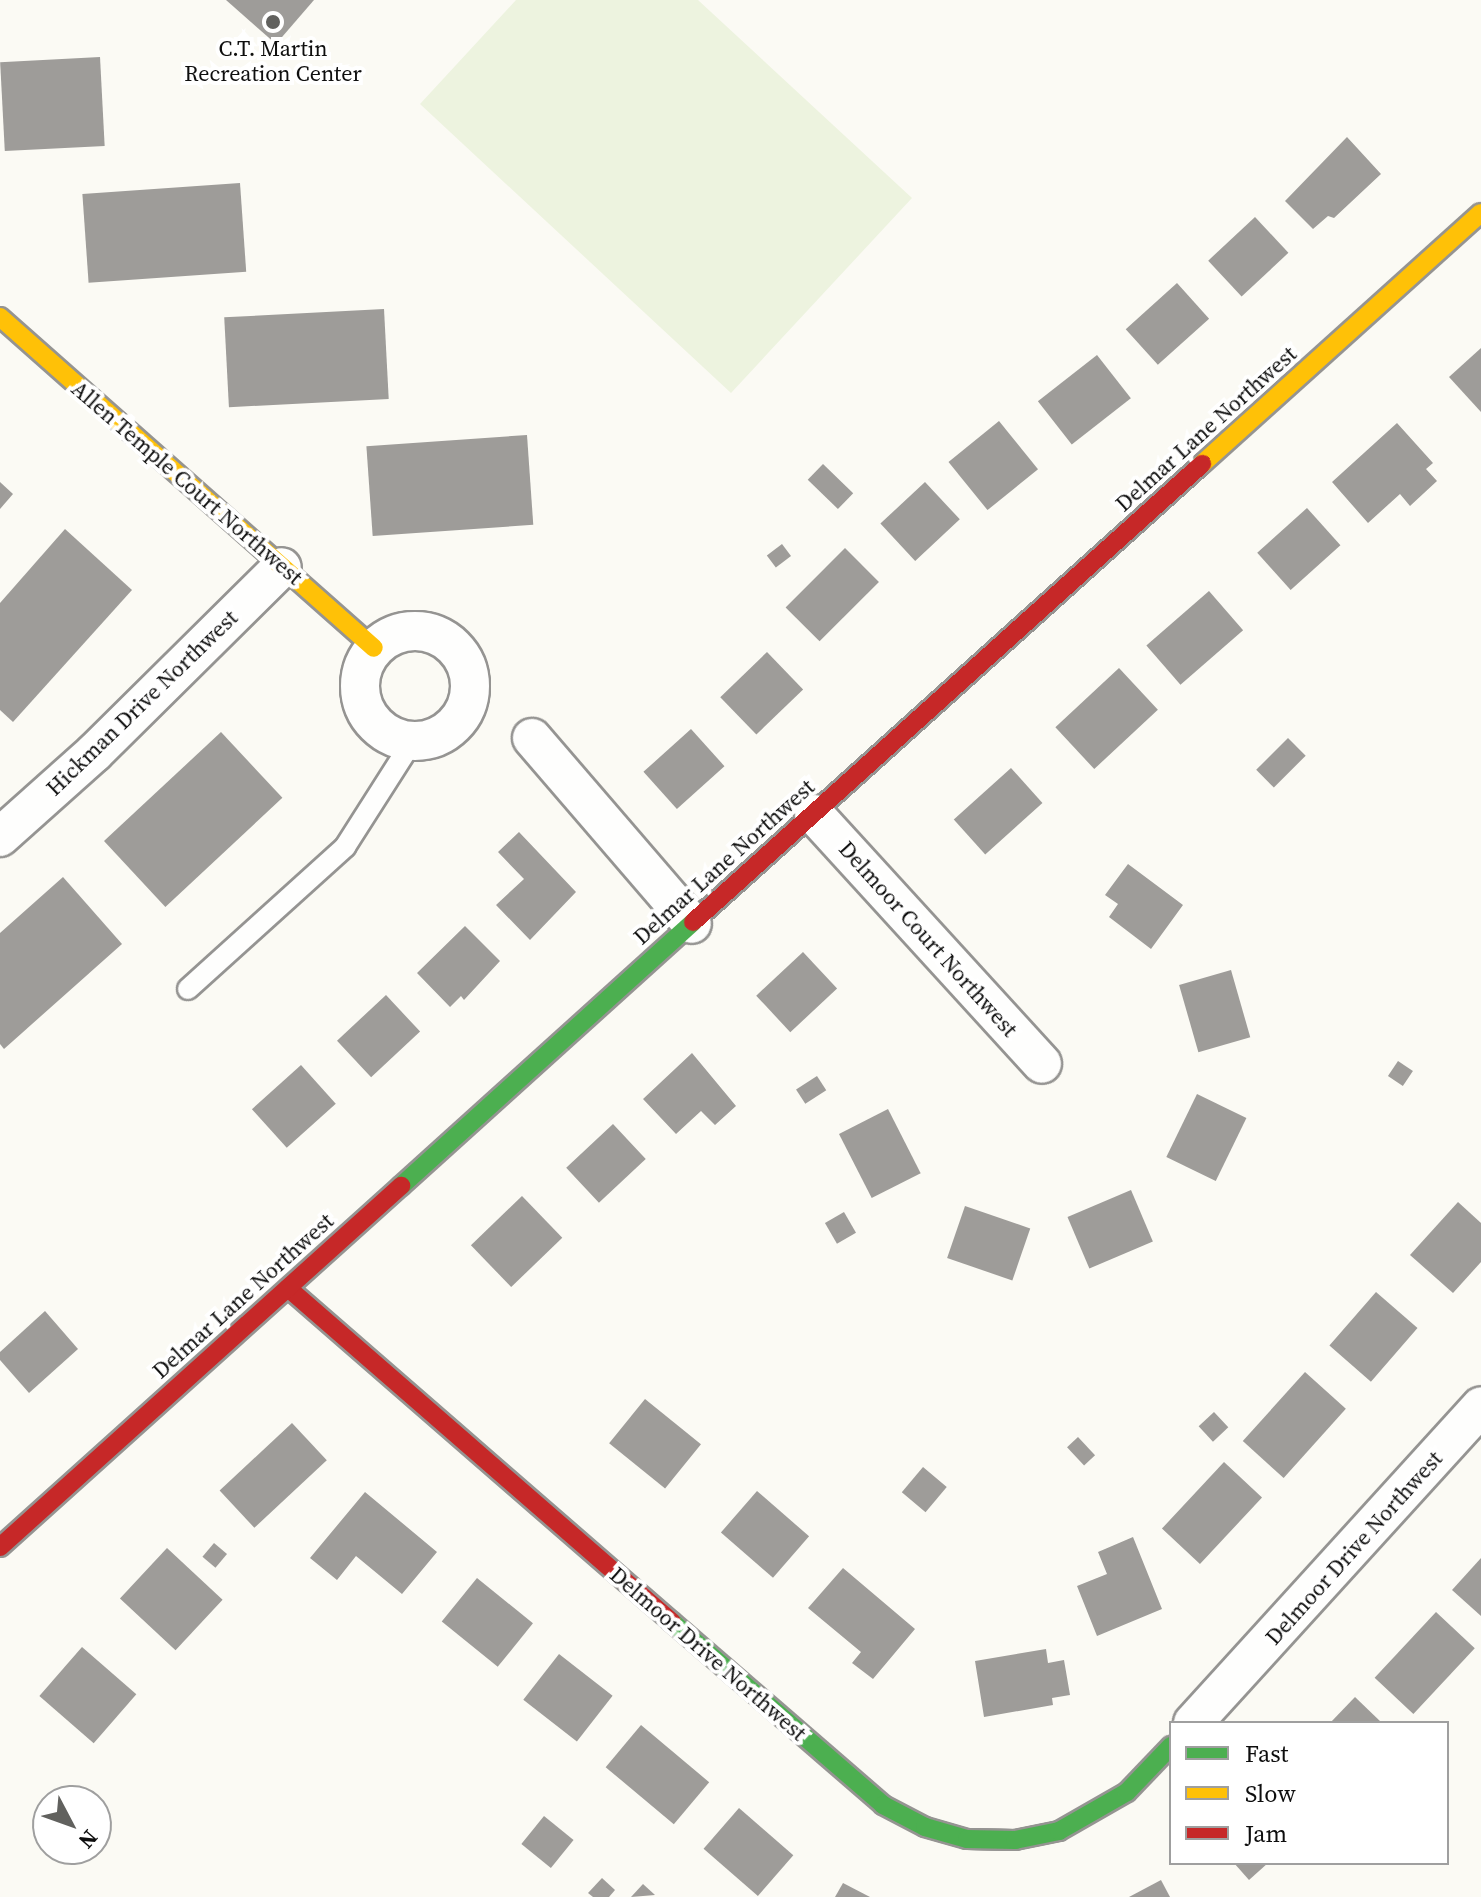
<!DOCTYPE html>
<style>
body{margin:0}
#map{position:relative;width:1481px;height:1897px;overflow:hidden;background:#fbfaf4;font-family:"Source Serif 4",serif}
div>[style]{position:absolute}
.pitch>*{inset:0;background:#edf3df}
.building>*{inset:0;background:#9e9c99;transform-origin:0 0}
.roads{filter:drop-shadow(2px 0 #959492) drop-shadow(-2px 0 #959492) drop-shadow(0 2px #959492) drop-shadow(0 -2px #959492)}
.lane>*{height:20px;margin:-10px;padding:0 10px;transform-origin:10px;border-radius:10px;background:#fefefd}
.street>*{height:38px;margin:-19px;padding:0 19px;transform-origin:19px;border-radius:19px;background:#fefefd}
.street>.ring{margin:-19px;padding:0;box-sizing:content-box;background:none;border:38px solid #fefefd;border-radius:50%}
.fast>*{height:18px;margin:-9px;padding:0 9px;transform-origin:9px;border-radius:9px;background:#4caf50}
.slow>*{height:18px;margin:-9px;padding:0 9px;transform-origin:9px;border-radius:9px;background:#ffc107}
.jam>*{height:18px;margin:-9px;padding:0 9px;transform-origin:9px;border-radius:9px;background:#c62828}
.dots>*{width:22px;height:22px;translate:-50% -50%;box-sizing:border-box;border:4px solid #fff;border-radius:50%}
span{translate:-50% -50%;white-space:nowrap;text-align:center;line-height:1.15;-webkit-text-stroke:8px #fff;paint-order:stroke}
.poi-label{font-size:22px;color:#0e0e0e}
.street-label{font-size:22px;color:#0e0e0e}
.legend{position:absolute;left:1169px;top:1721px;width:280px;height:144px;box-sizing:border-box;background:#fff;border:2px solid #9f9f9f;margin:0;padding:10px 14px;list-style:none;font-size:24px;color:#0e0e0e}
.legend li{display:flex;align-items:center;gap:16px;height:40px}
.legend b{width:40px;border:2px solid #9f9f9f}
.north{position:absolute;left:32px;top:1785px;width:80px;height:80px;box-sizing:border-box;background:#fff;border:2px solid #9f9f9f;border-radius:50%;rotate:131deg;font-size:22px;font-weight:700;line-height:32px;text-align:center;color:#0e0e0e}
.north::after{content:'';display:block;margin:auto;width:28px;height:36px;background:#61615e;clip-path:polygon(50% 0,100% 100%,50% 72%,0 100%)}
</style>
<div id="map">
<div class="pitch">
<div style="clip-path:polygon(516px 0,698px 0,912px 198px,731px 393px,420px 104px)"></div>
</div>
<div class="building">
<div style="clip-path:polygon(226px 0,314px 0,276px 44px)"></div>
<div style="left:100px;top:57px;width:89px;height:100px;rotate:87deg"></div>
<div style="clip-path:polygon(1347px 137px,1381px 174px,1334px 218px,1328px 216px,1313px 229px,1285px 201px)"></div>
<div style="left:240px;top:183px;width:89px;height:158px;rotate:86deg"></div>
<div style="left:1255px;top:217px;width:49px;height:64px;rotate:47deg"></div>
<div style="left:1177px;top:283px;width:48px;height:69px;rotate:48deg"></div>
<div style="left:384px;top:309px;width:90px;height:160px;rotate:87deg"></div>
<div style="clip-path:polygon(1481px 348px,1481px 412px,1449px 377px)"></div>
<div style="left:1097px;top:355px;width:55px;height:75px;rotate:52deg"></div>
<div style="left:999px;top:421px;width:62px;height:65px;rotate:51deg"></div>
<div style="clip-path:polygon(1397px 423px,1433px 463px,1426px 469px,1437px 481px,1410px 506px,1400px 494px,1368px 523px,1332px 482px)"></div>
<div style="left:527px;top:435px;width:90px;height:161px;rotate:86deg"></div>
<div style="left:823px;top:464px;width:42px;height:22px;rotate:44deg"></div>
<div style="clip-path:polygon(0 482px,13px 494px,0 509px)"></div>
<div style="left:925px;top:482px;width:51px;height:61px;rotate:47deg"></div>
<div style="left:1307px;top:508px;width:50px;height:67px;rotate:48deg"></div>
<div style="clip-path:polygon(65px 529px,132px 590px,13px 722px,0 710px,0 603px)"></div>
<div style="left:782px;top:544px;width:15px;height:19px;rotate:53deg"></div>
<div style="left:845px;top:548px;width:48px;height:84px;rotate:45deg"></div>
<div style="left:1209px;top:591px;width:52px;height:83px;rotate:49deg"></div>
<div style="left:767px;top:652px;width:52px;height:65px;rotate:46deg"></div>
<div style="left:1119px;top:668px;width:57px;height:87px;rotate:47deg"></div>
<div style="left:691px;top:729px;width:50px;height:64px;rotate:48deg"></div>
<div style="left:221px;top:732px;width:90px;height:160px;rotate:47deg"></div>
<div style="left:1288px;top:738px;width:25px;height:45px;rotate:45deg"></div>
<div style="left:1011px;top:768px;width:47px;height:77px;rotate:48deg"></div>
<div style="clip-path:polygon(519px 832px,576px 892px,530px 940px,496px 905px,524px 879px,498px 852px)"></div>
<div style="clip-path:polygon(1128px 864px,1183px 905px,1151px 949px,1109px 917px,1118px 904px,1105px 895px)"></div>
<div style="clip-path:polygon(63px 877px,122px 944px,4px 1049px,0 1044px,0 933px)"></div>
<div style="clip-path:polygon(465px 926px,500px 961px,464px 1000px,461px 996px,450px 1007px,417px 973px)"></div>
<div style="left:803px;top:952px;width:50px;height:64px;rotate:47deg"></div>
<div style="left:1231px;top:970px;width:70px;height:54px;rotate:74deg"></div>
<div style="left:386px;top:995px;width:50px;height:67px;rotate:47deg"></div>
<div style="clip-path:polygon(692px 1053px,736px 1106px,715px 1125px,701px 1111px,676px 1134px,643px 1099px)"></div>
<div style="left:1398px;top:1061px;width:18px;height:18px;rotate:34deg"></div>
<div style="left:301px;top:1065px;width:52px;height:66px;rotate:48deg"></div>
<div style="left:817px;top:1076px;width:17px;height:25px;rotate:57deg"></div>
<div style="left:1197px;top:1094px;width:55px;height:70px;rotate:26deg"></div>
<div style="left:888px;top:1109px;width:72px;height:55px;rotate:63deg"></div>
<div style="left:613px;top:1124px;width:48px;height:64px;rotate:47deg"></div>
<div style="left:1131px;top:1190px;width:56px;height:69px;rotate:67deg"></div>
<div style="left:522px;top:1196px;width:58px;height:71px;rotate:46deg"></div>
<div style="clip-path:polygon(1458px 1202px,1481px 1223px,1481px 1262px,1453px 1293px,1410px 1255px)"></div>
<div style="left:965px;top:1206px;width:69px;height:55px;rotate:19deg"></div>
<div style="left:844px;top:1212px;width:24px;height:22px;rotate:60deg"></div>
<div style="left:1376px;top:1292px;width:55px;height:71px;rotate:41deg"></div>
<div style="clip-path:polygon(45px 1311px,78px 1349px,29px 1393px,0 1360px,0 1352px)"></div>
<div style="left:1305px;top:1372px;width:55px;height:93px;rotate:42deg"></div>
<div style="left:645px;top:1399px;width:72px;height:57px;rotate:39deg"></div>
<div style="left:1214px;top:1412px;width:21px;height:21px;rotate:47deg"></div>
<div style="left:292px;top:1423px;width:51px;height:99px;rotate:47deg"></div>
<div style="left:1078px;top:1437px;width:25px;height:15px;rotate:47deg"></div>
<div style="left:1224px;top:1462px;width:52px;height:91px;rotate:43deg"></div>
<div style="left:923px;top:1467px;width:31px;height:33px;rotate:40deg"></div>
<div style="left:757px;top:1491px;width:69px;height:55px;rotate:41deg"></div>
<div style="clip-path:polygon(365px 1492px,437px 1552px,402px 1594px,356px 1556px,337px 1580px,310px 1558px)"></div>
<div style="clip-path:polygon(1133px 1537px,1162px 1609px,1097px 1636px,1077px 1586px,1107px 1574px,1098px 1552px)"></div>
<div style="left:214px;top:1543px;width:17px;height:18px;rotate:40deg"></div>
<div style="left:167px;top:1548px;width:76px;height:69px;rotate:43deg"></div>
<div style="clip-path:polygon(1481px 1558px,1481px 1616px,1452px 1590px)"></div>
<div style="clip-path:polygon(843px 1568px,915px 1629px,873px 1679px,852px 1663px,861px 1652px,808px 1608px)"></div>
<div style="left:477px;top:1578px;width:72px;height:56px;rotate:39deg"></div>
<div style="left:1436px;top:1612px;width:53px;height:90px;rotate:43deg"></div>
<div style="left:82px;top:1647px;width:72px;height:65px;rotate:41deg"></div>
<div style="clip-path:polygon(1046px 1649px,1048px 1663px,1064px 1660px,1070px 1695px,1052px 1698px,1053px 1705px,984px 1717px,975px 1661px)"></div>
<div style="left:559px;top:1654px;width:68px;height:58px;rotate:38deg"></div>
<div style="clip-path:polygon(1355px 1697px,1382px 1723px,1330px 1723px)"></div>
<div style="left:641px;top:1725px;width:89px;height:55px;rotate:40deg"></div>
<div style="left:739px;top:1808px;width:72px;height:54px;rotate:41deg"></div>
<div style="left:544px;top:1816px;width:38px;height:36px;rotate:39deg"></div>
<div style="clip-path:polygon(1234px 1863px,1268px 1863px,1249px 1880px)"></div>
<div style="clip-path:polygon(602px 1878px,615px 1890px,609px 1897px,593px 1897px,588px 1893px)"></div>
<div style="clip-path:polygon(1161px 1880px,1170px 1897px,1129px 1897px)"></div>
<div style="clip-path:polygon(843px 1883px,870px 1897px,835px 1897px)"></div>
<div style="clip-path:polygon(643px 1884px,655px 1895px,631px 1897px)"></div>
</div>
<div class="roads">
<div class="lane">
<div style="left:188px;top:989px;width:212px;rotate:-42.1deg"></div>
<div style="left:345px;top:847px;width:125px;rotate:-57.5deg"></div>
</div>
<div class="street">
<div class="ring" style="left:360px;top:631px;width:72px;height:72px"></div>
<div style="left:532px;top:738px;width:245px;rotate:49.3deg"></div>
<div style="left:814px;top:814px;width:338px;rotate:47.6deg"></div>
<div style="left:0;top:837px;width:126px;rotate:-41.8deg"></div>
<div style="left:94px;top:753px;width:264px;rotate:-44.7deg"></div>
<div style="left:1193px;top:1723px;width:428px;rotate:-47.7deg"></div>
</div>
<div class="fast">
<div style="left:401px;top:1186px;width:394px;rotate:-42.1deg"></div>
<div style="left:672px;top:1622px;width:279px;rotate:40.9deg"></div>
<div style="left:883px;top:1805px;width:47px;rotate:27.6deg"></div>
<div style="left:925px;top:1827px;width:44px;rotate:15.9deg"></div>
<div style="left:967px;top:1839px;width:48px;rotate:1.2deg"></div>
<div style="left:1015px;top:1840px;width:45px;rotate:-11.6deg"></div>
<div style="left:1059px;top:1831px;width:78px;rotate:-29.8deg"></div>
<div style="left:1127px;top:1792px;width:64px;rotate:-46.3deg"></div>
</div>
<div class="slow">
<div style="left:0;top:317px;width:499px;rotate:41.5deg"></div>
<div style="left:1202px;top:464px;width:375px;rotate:-42deg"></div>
</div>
<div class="jam">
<div style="left:693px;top:922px;width:685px;rotate:-41.98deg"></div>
<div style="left:288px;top:1288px;width:509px;rotate:41.02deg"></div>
<div style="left:0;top:1547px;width:540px;rotate:-42deg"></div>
</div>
</div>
<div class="dots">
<div style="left:273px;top:22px;background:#61615e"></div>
</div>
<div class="poi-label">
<span style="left:273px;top:61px">C.T. Martin<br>Recreation Center</span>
</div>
<div class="street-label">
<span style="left:1206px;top:429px;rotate:-42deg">Delmar Lane Northwest</span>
<span style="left:187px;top:483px;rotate:41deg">Allen Temple Court Northwest</span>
<span style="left:142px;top:703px;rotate:-44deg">Hickman Drive Northwest</span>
<span style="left:724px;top:862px;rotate:-42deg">Delmar Lane Northwest</span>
<span style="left:928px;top:939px;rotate:48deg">Delmoor Court Northwest</span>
<span style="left:243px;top:1296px;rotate:-42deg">Delmar Lane Northwest</span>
<span style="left:1354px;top:1548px;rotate:-48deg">Delmoor Drive Northwest</span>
<span style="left:708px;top:1654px;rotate:41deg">Delmoor Drive Northwest</span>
</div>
<ul class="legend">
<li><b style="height:10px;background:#4caf50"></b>Fast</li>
<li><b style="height:10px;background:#ffc107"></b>Slow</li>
<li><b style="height:10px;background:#c62828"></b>Jam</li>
</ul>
<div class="north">N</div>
</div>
